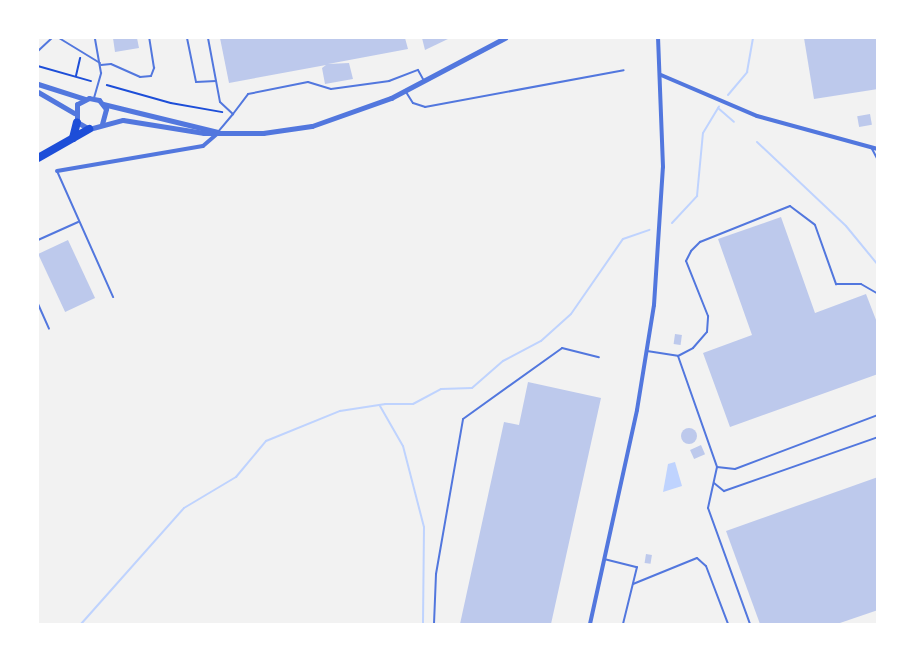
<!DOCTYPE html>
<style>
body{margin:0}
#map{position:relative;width:915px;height:662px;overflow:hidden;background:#f2f2f2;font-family:"Roboto Condensed",sans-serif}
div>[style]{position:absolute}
.water>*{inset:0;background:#bfd3fe}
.stream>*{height:2px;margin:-1px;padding:0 1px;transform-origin:1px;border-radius:1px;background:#bfd3fe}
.building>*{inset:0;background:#bdc9ec;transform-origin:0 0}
.round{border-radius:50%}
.path>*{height:1.5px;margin:-0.75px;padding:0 0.75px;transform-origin:0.75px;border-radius:0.75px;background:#1d4ed8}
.service>*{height:2px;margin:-1px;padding:0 1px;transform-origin:1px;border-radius:1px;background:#5277de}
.minor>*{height:4px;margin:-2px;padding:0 2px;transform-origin:2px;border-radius:2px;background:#5277de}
.tertiary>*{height:5px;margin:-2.5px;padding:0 2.5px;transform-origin:2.5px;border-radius:2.5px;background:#5277de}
.motorway>*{height:8px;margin:-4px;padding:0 4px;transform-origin:4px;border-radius:4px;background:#1d4ed8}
span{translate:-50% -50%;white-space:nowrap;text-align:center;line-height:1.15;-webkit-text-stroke:6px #fff;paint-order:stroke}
.frame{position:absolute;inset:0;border:39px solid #fff;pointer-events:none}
</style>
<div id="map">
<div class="water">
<div style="clip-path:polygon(675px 462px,682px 486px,663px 492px,668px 464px)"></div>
</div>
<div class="stream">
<div style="left:728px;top:95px;width:30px;rotate:-50deg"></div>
<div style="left:747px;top:72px;width:35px;rotate:-80deg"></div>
<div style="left:718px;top:108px;width:21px;rotate:41deg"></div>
<div style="left:757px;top:142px;width:122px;rotate:43.3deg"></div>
<div style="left:846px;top:226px;width:50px;rotate:50.6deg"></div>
<div style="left:672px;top:223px;width:37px;rotate:-47deg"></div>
<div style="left:697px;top:196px;width:63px;rotate:-84.6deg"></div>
<div style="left:703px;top:133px;width:31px;rotate:-59deg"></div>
<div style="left:380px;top:406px;width:46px;rotate:60.1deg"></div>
<div style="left:403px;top:446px;width:84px;rotate:75.5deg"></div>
<div style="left:424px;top:527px;width:97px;rotate:90.6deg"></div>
<div style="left:81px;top:624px;width:155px;rotate:-48.4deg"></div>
<div style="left:184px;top:508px;width:61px;rotate:-30.8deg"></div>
<div style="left:236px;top:477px;width:47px;rotate:-50.2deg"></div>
<div style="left:266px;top:441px;width:80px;rotate:-22.1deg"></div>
<div style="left:340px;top:411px;width:46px;rotate:-8.8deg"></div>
<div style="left:385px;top:404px;width:28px"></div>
<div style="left:413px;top:404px;width:32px;rotate:-28deg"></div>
<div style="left:441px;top:389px;width:31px;rotate:-2deg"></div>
<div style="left:472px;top:388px;width:41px;rotate:-41.1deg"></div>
<div style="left:503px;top:361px;width:43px;rotate:-27.8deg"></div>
<div style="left:541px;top:341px;width:40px;rotate:-42deg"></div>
<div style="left:571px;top:314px;width:91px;rotate:-55.3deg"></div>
<div style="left:623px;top:239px;width:28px;rotate:-19deg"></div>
</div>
<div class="building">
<div style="clip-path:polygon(113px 38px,137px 38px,139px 48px,115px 52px)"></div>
<div style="clip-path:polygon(220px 38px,405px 38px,408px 49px,328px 64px,349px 63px,353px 79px,325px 84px,322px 68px,326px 65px,229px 83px)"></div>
<div style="clip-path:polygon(422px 38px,450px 38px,425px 50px)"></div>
<div style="clip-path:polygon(804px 38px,878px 38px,878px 89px,814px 99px)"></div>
<div style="left:870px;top:114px;width:11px;height:13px;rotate:80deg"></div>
<div style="clip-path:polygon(781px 217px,815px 313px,866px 294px,878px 325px,878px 374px,730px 427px,703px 353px,752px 335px,718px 239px)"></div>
<div style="left:68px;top:240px;width:64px;height:33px;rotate:65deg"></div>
<div style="left:675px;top:334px;width:7px;height:10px;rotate:8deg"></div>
<div style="clip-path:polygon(528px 382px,601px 398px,551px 624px,460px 624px,504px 422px,519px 425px)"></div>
<div class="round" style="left:681px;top:428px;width:16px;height:16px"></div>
<div style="left:701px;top:445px;width:10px;height:12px;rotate:66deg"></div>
<div style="clip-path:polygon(878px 477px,878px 610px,837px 624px,760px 624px,726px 531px)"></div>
<div style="left:646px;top:554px;width:6px;height:9px;rotate:9deg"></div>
</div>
<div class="path">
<div style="left:38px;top:66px;width:55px;rotate:15.8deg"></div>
<div style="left:76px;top:76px;width:18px;rotate:-77deg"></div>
<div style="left:107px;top:85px;width:66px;rotate:15.7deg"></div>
<div style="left:171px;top:103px;width:52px;rotate:10deg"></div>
</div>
<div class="service">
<div style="left:59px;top:38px;width:48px;rotate:31.4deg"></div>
<div style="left:187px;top:38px;width:45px;rotate:78.4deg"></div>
<div style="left:196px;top:82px;width:20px;rotate:-3deg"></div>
<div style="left:208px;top:38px;width:65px;rotate:79.4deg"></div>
<div style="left:220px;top:102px;width:18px;rotate:43deg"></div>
<div style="left:233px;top:114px;width:23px;rotate:130deg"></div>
<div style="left:38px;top:51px;width:19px;rotate:-43deg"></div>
<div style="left:101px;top:65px;width:10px;rotate:-6deg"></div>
<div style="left:111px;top:64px;width:32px;rotate:24deg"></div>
<div style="left:140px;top:77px;width:11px;rotate:-5deg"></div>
<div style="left:151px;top:76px;width:9px;rotate:-69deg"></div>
<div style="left:154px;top:68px;width:30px;rotate:-99deg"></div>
<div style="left:406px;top:92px;width:13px;rotate:58deg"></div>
<div style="left:413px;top:103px;width:13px;rotate:18deg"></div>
<div style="left:425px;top:107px;width:202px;rotate:-10.5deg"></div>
<div style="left:94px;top:98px;width:26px;rotate:-74deg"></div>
<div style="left:101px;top:73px;width:36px;rotate:-100deg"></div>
<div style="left:233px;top:114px;width:25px;rotate:-53deg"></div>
<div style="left:248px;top:94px;width:61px;rotate:-11.3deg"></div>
<div style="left:308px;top:82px;width:24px;rotate:17deg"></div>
<div style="left:331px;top:89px;width:59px;rotate:-7.9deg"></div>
<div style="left:389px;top:81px;width:31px;rotate:-21deg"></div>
<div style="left:418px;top:70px;width:13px;rotate:61deg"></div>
<div style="left:871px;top:147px;width:15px;rotate:62deg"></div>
<div style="left:57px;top:171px;width:138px;rotate:66deg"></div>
<div style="left:38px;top:240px;width:44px;rotate:-24.2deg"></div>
<div style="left:38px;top:304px;width:27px;rotate:66deg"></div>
<div style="left:647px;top:351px;width:31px;rotate:9deg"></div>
<div style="left:678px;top:356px;width:118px;rotate:70.6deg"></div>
<div style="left:717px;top:467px;width:42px;rotate:102.4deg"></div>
<div style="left:708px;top:508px;width:123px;rotate:70.1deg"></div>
<div style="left:678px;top:356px;width:17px;rotate:-28deg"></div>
<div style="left:693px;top:348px;width:21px;rotate:-49deg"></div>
<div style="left:707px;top:332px;width:16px;rotate:-86deg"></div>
<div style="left:708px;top:316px;width:59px;rotate:-111.8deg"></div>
<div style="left:686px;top:261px;width:11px;rotate:-63deg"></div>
<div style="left:691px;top:251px;width:13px;rotate:-45deg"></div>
<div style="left:700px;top:242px;width:97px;rotate:-21.8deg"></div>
<div style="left:790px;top:206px;width:31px;rotate:37deg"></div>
<div style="left:815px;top:225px;width:63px;rotate:70.4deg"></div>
<div style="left:836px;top:284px;width:25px"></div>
<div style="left:861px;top:284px;width:20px;rotate:30deg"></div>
<div style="left:717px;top:467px;width:18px;rotate:6deg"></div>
<div style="left:735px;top:469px;width:153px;rotate:-20.7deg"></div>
<div style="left:714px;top:483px;width:13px;rotate:39deg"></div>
<div style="left:724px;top:491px;width:163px;rotate:-19.3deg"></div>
<div style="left:604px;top:559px;width:34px;rotate:14deg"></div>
<div style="left:637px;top:567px;width:59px;rotate:103.8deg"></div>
<div style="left:633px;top:584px;width:69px;rotate:-22.1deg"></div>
<div style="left:697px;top:558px;width:12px;rotate:42deg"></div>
<div style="left:706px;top:566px;width:62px;rotate:69.2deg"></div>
<div style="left:434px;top:624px;width:50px;rotate:-87.7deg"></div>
<div style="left:436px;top:574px;width:157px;rotate:-80.1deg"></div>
<div style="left:463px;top:419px;width:122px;rotate:-35.6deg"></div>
<div style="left:562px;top:348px;width:38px;rotate:14deg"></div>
</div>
<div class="minor">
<div style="left:661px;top:75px;width:104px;rotate:23.1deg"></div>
<div style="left:757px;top:116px;width:125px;rotate:15.3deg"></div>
<div style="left:57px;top:171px;width:148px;rotate:-9.7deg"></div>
<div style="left:203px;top:146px;width:18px;rotate:-41deg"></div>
<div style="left:590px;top:624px;width:219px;rotate:-77.6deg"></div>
<div style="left:637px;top:410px;width:106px;rotate:-80.8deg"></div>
<div style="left:654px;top:305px;width:138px;rotate:-86.3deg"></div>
<div style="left:663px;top:167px;width:129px;rotate:-92.2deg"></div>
</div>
<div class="tertiary">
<div style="left:38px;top:84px;width:49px;rotate:17.7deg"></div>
<div style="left:38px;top:92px;width:42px;rotate:30.3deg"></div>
<div style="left:103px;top:104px;width:118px;rotate:13.7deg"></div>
<div style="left:102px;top:124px;width:16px;rotate:-75deg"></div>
<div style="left:106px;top:109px;width:11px;rotate:-128deg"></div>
<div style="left:99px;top:100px;width:10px;rotate:-169deg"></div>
<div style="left:89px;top:98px;width:13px;rotate:153deg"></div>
<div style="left:77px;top:104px;width:18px;rotate:90deg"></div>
<div style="left:77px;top:122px;width:14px;rotate:30deg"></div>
<div style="left:89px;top:129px;width:35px;rotate:-15deg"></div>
<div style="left:123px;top:120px;width:82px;rotate:9.1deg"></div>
<div style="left:204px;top:133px;width:59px"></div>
<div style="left:263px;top:133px;width:49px;rotate:-8.1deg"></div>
<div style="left:312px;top:126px;width:84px;rotate:-19.5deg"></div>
<div style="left:391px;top:98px;width:129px;rotate:-27.8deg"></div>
</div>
<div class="motorway">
<div style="left:73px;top:138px;width:16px;rotate:-76deg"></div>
<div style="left:38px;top:158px;width:59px;rotate:-29.6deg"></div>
</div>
<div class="frame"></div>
</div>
